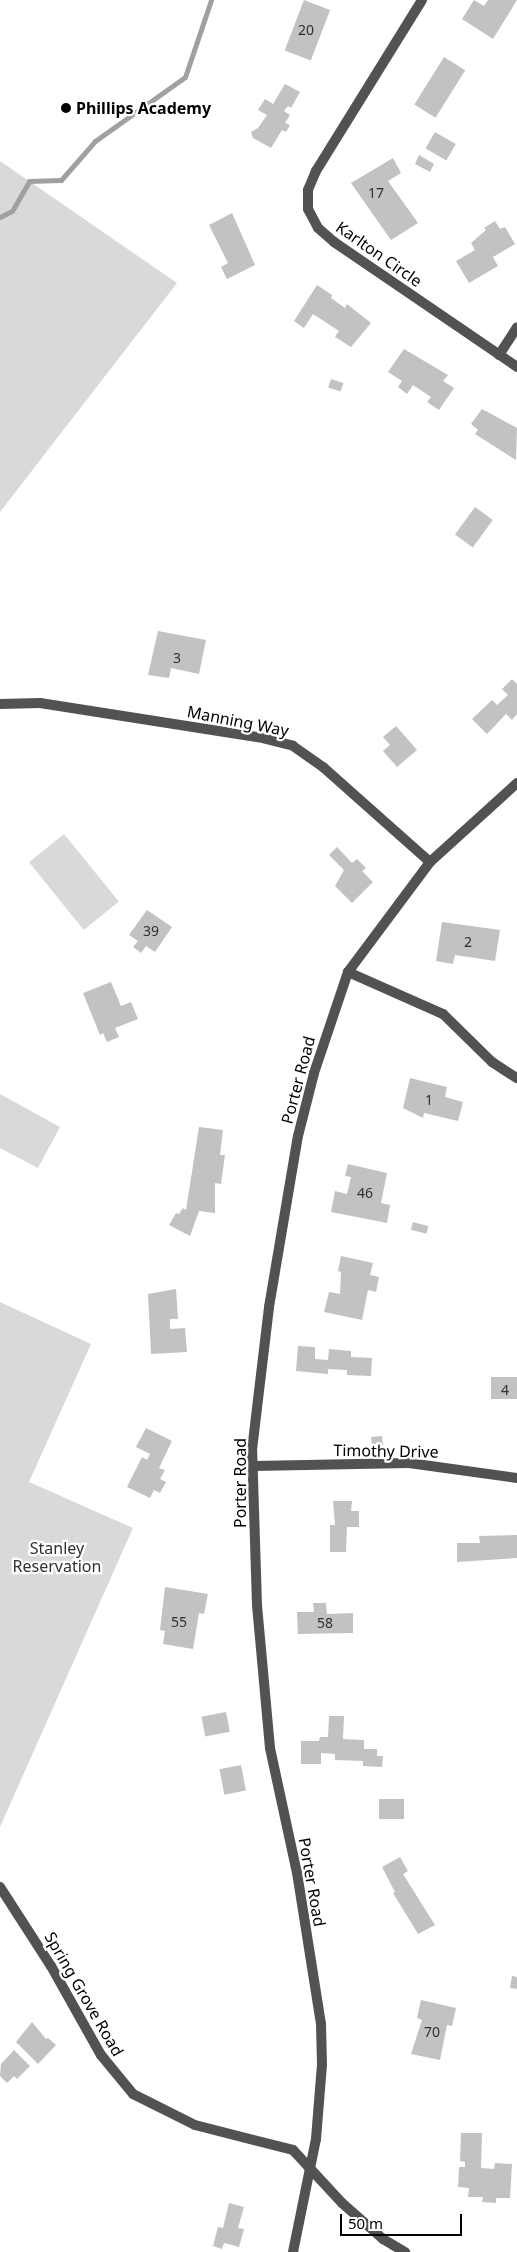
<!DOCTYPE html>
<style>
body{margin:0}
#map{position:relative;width:517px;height:2252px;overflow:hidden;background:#fff;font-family:"Noto Sans",sans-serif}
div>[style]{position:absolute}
.green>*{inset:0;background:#d9d9d9;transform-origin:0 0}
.stream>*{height:5px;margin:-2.5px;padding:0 2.5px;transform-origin:2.5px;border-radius:2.5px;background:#a0a0a0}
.building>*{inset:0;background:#c2c2c2;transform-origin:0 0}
.minor>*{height:10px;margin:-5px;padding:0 5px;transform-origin:5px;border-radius:5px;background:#525252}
.tertiary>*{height:10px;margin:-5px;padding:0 5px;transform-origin:5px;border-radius:5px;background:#525252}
.dots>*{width:14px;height:14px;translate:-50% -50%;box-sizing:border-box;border:2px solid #fff;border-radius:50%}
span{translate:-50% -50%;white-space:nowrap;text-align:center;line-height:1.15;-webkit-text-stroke:4.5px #fff;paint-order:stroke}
.number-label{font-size:14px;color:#303030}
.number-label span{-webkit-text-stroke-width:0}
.poi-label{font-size:16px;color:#000;font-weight:700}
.left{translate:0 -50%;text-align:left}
.street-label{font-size:16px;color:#000}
.park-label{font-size:16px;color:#303030}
.scale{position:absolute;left:340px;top:2214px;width:122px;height:22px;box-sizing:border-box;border:2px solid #000;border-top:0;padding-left:6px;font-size:15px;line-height:18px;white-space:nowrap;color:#000;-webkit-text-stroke:4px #fff;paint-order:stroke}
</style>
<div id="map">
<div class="green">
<div style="clip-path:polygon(0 161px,177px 283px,0 512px)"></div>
<div style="left:64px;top:834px;width:87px;height:45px;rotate:51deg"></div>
<div style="clip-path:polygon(0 1094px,60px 1127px,38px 1168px,0 1148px)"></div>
<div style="clip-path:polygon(0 1302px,91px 1344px,29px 1482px,133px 1528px,0 1827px)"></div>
</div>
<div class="stream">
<div style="left:0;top:217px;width:13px;rotate:-27deg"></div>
<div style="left:12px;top:211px;width:34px;rotate:-60deg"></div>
<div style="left:29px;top:181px;width:32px;rotate:-2deg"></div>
<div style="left:61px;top:180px;width:52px;rotate:-48.9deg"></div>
<div style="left:95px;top:141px;width:110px;rotate:-35.4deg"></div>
<div style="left:185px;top:77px;width:81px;rotate:-71.3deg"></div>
</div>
<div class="building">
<div style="left:304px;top:0;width:28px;height:54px;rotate:21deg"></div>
<div style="clip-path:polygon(474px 0,484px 6px,488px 0,517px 0,493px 39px,462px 19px)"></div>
<div style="left:444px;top:57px;width:25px;height:56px;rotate:32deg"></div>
<div style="clip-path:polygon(285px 84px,300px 92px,291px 108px,288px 106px,284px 111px,290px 115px,285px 123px,290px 125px,286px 132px,282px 130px,271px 148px,253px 138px,251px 132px,258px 128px,267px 115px,258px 110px,265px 99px,273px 104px)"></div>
<div style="left:435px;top:132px;width:24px;height:19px;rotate:30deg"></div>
<div style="clip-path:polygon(419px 155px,434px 164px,430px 172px,415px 164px)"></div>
<div style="clip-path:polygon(393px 158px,401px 173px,388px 181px,418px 223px,391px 240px,351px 183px)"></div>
<div style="clip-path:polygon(232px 213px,255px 265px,227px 279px,221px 267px,228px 263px,209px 225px)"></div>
<div style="clip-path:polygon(495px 221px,500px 229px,505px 227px,515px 244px,493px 257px,498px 266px,469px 283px,456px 261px,475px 250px,471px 243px,486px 230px,484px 228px)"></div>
<div style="clip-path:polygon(317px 285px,332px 295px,331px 298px,345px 308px,347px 304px,371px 323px,351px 347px,335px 337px,339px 331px,313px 314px,304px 328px,294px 321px)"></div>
<div style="clip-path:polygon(404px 349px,448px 375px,443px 381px,454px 388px,439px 410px,427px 402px,431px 397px,413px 385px,407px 394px,398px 387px,402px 381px,388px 372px)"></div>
<div style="left:331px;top:379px;width:13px;height:9px;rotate:18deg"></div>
<div style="clip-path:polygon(482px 409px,517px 428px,516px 460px,475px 434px,478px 430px,471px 424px)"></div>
<div style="left:475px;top:507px;width:22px;height:34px;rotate:36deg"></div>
<div style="clip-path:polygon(158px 631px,206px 640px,199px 674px,171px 668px,169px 678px,148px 675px)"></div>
<div style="clip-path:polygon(512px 679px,517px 684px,517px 714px,512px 720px,506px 714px,487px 734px,472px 719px,492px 700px,497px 705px,508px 695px,502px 689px)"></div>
<div style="clip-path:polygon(396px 726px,417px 750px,397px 767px,383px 751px,390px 745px,383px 737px)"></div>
<div style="clip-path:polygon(337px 847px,352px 863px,357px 859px,366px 868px,362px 871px,373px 882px,352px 903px,335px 886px,344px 870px,329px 855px)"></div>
<div style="clip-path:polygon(147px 910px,172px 927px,155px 952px,146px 946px,141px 953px,133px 947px,138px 941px,129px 935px)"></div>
<div style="clip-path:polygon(442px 922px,500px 930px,495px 961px,455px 955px,453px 964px,436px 961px)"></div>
<div style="clip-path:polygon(111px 982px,121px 1006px,131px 1002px,138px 1019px,115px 1028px,119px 1037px,107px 1042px,103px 1033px,100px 1035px,83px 993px)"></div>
<div style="clip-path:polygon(410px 1078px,447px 1087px,445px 1097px,463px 1102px,458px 1121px,424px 1113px,423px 1118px,403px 1108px)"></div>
<div style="clip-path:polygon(199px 1127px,223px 1130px,220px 1155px,225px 1155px,221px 1184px,215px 1183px,215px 1213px,199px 1211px,190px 1236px,169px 1225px,176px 1213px,179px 1214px,183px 1208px,186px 1210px)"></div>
<div style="clip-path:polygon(348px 1164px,387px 1173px,381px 1203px,390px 1205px,387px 1223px,331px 1212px,335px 1191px,347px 1194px,351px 1177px,345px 1176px)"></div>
<div style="left:413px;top:1222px;width:16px;height:8px;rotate:15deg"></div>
<div style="clip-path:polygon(341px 1256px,373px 1263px,370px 1275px,379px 1277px,376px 1292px,368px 1290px,362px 1320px,324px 1312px,329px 1292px,340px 1294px,341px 1272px,338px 1271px)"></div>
<div style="clip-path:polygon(176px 1289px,178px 1319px,170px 1319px,170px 1329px,185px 1328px,187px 1352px,151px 1354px,148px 1294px)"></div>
<div style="clip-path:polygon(298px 1346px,315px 1347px,315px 1359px,328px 1360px,329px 1349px,351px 1351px,351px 1357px,372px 1358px,371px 1376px,347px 1375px,347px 1370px,328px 1369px,328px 1374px,296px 1371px)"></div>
<div style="left:517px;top:1377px;width:22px;height:26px;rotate:90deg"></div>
<div style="clip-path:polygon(146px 1428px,172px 1441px,159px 1468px,165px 1470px,160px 1479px,166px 1482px,160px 1493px,154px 1490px,150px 1498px,127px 1487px,142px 1457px,147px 1460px,150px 1454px,136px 1447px)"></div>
<div style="clip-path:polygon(382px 1436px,383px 1445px,372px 1445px,371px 1437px)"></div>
<div style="clip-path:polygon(333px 1501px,352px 1501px,351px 1511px,359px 1511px,359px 1527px,347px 1527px,346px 1552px,330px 1552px,330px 1525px,335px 1525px)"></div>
<div style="clip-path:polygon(517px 1535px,517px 1558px,457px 1562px,457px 1543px,480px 1543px,479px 1536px)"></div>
<div style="clip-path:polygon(165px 1587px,208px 1594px,204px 1614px,199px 1613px,193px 1649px,163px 1644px,165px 1631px,160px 1630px)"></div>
<div style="clip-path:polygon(313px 1603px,326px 1603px,327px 1614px,353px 1613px,353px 1633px,298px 1634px,297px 1612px,314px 1612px)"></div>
<div style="left:226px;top:1712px;width:20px;height:25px;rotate:79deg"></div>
<div style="clip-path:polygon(329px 1716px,344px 1716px,343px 1739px,364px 1740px,364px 1749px,377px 1749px,377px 1756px,383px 1756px,382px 1767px,363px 1766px,363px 1761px,335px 1760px,335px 1754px,321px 1753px,321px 1764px,301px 1764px,301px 1741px,319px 1741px,320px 1737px,328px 1737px)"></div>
<div style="left:241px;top:1765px;width:26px;height:22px;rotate:79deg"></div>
<div style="left:404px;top:1799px;width:20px;height:25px;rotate:90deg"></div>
<div style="clip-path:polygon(400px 1857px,408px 1871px,403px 1874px,435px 1925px,418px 1934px,393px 1893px,395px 1892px,382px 1867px)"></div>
<div style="clip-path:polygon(512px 1976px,517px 1977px,517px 1989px,510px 1988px)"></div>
<div style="clip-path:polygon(421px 2000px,456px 2008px,452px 2026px,447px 2025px,440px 2060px,411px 2054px,422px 2020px,417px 2018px)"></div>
<div style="clip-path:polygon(32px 2022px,46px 2039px,48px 2038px,56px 2045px,38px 2064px,16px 2042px)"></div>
<div style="clip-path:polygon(14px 2050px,30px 2066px,17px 2079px,14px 2076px,7px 2083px,0 2076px,1px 2064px)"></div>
<div style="clip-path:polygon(461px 2133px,482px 2133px,481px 2168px,494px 2169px,495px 2163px,512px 2164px,510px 2198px,496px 2198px,496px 2203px,482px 2202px,483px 2197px,468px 2197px,469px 2188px,458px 2187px,459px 2167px,465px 2167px,465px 2162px,460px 2161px)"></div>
<div style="clip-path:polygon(229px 2203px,244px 2207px,238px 2228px,244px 2229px,239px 2247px,224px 2243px,222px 2249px,213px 2246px,218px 2227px,223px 2228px)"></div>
</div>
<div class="minor">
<div style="left:422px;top:0;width:201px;rotate:121.8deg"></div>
<div style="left:316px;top:171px;width:21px;rotate:113deg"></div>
<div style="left:308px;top:190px;width:19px;rotate:90deg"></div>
<div style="left:308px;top:209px;width:21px;rotate:62deg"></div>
<div style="left:318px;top:228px;width:21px;rotate:41deg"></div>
<div style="left:334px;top:242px;width:222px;rotate:34.3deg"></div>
<div style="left:499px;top:355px;width:33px;rotate:-57deg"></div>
<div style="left:0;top:704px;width:40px;rotate:-1.4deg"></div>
<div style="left:40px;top:703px;width:221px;rotate:8.9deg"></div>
<div style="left:258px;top:737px;width:36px;rotate:14deg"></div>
<div style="left:293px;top:746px;width:37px;rotate:35deg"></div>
<div style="left:323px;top:767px;width:143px;rotate:41.6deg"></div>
<div style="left:348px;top:972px;width:104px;rotate:23.9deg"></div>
<div style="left:443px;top:1014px;width:69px;rotate:44.4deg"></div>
<div style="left:492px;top:1062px;width:30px;rotate:33deg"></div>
<div style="left:254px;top:1466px;width:155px;rotate:-1.1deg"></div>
<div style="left:409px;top:1463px;width:109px;rotate:7.9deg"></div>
<div style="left:0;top:1887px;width:94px;rotate:57.2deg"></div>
<div style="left:51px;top:1966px;width:102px;rotate:60.7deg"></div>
<div style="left:101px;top:2055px;width:50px;rotate:50.6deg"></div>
<div style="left:133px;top:2094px;width:69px;rotate:26.6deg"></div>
<div style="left:195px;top:2125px;width:101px;rotate:14.3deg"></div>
<div style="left:293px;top:2150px;width:72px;rotate:47.2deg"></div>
<div style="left:342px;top:2203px;width:55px;rotate:41.3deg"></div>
<div style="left:383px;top:2239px;width:26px;rotate:31deg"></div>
</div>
<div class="tertiary">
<div style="left:293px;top:2252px;width:115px;rotate:-78.5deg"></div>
<div style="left:316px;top:2139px;width:74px;rotate:-85.4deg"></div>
<div style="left:322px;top:2065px;width:41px;rotate:-91.4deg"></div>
<div style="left:321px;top:2024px;width:153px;rotate:-99deg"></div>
<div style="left:297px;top:1873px;width:128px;rotate:-102.2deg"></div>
<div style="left:270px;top:1748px;width:144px;rotate:-95.2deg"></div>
<div style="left:257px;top:1605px;width:155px;rotate:-91.8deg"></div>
<div style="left:252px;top:1450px;width:144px;rotate:-83.2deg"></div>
<div style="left:269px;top:1307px;width:173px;rotate:-80.4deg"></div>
<div style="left:298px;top:1136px;width:65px;rotate:-75.7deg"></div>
<div style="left:314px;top:1073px;width:107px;rotate:-71.4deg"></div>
<div style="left:348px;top:972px;width:137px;rotate:-53.3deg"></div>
<div style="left:430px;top:862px;width:118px;rotate:-42.2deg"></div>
</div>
<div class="dots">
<div style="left:66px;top:108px;background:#000"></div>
</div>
<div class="number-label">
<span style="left:306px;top:30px">20</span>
<span style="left:376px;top:193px">17</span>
<span style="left:177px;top:658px">3</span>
<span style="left:151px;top:931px">39</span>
<span style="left:468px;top:942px">2</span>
<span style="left:429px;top:1100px">1</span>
<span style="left:365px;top:1193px">46</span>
<span style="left:505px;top:1390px">4</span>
<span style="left:179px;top:1622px">55</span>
<span style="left:325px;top:1623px">58</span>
<span style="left:432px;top:2032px">70</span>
</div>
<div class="poi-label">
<span class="left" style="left:76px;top:108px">Phillips Academy</span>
</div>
<div class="street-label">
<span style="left:379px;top:254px;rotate:35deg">Karlton Circle</span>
<span style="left:238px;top:721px;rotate:11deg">Manning Way</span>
<span style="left:298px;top:1080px;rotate:-75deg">Porter Road</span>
<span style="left:386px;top:1451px;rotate:1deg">Timothy Drive</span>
<span style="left:240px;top:1483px;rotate:-90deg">Porter Road</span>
<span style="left:312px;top:1882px;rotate:80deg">Porter Road</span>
<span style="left:84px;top:1994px;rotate:60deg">Spring Grove Road</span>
</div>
<div class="park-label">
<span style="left:57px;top:1557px">Stanley<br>Reservation</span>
</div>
<div class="scale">50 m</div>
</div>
